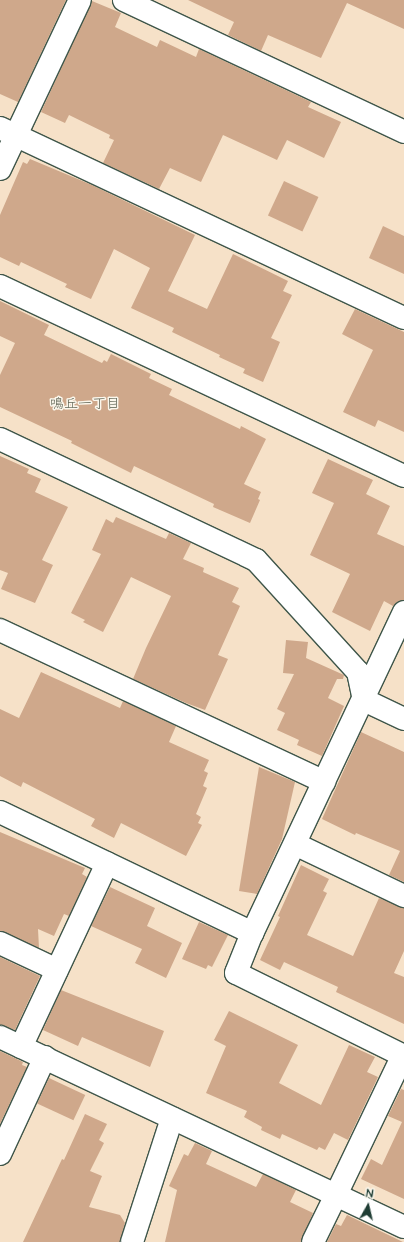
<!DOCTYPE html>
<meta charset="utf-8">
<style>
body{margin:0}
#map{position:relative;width:404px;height:1242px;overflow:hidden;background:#f6e1c8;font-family:"Architects Daughter","Klee One",sans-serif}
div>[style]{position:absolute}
.building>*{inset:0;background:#cfa88b;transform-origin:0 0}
.roads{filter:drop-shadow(1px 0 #3f564a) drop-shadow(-1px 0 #3f564a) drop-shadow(0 1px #3f564a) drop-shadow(0 -1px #3f564a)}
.minor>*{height:22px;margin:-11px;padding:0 11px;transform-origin:11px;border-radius:11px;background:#fff}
span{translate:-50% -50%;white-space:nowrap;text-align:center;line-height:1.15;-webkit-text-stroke:3px #fbf7ec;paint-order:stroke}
.neighbourhood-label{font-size:14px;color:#5d6252}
.north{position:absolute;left:348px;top:1186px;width:40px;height:40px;-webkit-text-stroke:3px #fbf7ec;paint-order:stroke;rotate:8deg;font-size:11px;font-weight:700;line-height:16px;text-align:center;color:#1f3d34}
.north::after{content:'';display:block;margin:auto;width:14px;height:18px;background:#1f3d34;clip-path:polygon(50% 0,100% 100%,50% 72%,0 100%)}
</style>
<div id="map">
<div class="building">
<div style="clip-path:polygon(0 0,66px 0,18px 102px,0 94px)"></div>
<div style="clip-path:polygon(188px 0,404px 0,404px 29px,347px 3px,321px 58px,268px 35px,261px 51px,228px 35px,234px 22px)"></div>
<div style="clip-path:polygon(92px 1px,121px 13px,115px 27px,157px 47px,160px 40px,196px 57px,199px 49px,311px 102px,308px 107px,341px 122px,324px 158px,287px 140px,277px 160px,223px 135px,201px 182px,170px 168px,159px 189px,103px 163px,114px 140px,109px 138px,110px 135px,69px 115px,65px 123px,41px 112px)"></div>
<div style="clip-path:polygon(30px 159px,92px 185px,195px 235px,168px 291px,207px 309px,233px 254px,288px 281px,283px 291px,292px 295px,271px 338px,280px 342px,263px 382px,243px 373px,245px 369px,219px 357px,220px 355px,172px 332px,174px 328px,131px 308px,150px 268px,114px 249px,91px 299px,65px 287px,67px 284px,21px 262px,19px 266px,0 257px,0 215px,23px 162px,27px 164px)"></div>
<div style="left:284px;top:181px;width:38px;height:38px;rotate:25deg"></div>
<div style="clip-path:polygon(383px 226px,404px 236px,404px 274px,369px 258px)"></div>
<div style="clip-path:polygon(0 301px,49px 325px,44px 335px,102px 363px,104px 360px,107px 362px,111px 354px,151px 374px,149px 378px,172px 389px,169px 395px,240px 429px,241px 426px,266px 439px,244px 484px,261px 492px,258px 499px,260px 500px,250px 523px,213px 507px,214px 504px,134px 466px,131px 473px,71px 443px,72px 441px,0 407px,0 375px,15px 343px,0 336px)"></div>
<div style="clip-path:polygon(355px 309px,404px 332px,404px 432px,378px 420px,375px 427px,343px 412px,373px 350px,342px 334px)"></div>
<div style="clip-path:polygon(0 456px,29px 469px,27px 473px,41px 479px,35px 492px,68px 507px,42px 560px,53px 565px,35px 603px,1px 589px,8px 573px,0 570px)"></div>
<div style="clip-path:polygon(328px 459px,373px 480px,366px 494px,390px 506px,377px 534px,404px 546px,404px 600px,397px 602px,393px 606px,384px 601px,370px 631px,332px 612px,350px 574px,310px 555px,334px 503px,312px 493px)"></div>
<div style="clip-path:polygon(116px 517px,166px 539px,169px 533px,191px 543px,183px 559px,204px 568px,203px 572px,239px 588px,232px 602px,240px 606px,218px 655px,228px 659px,205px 710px,186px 703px,133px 679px,146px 648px,171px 596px,131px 577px,103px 632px,83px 622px,85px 620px,71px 613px,101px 554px,92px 550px,106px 519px,113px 523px)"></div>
<div style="clip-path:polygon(286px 640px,308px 642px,306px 658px,344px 675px,343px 679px,337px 679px,328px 698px,344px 706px,322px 756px,297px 745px,299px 740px,277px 730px,285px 713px,277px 709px,294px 674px,283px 673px)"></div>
<div style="clip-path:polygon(41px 672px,120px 708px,123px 701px,176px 726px,169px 742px,209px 760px,204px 771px,208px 773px,203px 786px,207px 788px,196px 814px,201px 817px,198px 823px,202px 825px,186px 856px,121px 823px,114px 838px,91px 826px,95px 819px,23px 782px,21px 787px,0 776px,0 709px,19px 718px)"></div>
<div style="clip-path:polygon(361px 732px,404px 752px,404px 882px,389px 875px,400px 851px,356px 833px,355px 835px,322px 819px)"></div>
<div style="clip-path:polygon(259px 767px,295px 782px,282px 839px,257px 894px,239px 891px)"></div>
<div style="clip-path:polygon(0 832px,85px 868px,82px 874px,87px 877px,69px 916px,64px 914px,54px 936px,38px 929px,39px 948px,0 931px)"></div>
<div style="clip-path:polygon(301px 865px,329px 879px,323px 891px,327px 893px,307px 935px,353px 956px,379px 898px,404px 908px,404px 951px,394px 973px,404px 977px,404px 1024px,336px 992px,338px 987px,284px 962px,280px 970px,260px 960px,280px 917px,278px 916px)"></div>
<div style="clip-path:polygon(110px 887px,155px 908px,147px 926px,182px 943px,166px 978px,135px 963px,142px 949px,91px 926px)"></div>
<div style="clip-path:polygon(199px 922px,228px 935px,212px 967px,208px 965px,206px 969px,182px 959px)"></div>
<div style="clip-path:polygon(0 957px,40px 976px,15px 1030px,0 1025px)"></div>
<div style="clip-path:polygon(61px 990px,164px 1031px,150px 1067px,82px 1037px,78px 1046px,43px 1030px)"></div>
<div style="clip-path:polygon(229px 1011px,298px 1045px,279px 1083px,321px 1105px,349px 1045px,375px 1057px,367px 1072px,378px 1077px,348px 1140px,334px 1133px,325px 1150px,319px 1147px,317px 1150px,282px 1134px,280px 1139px,261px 1130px,262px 1127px,244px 1117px,247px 1111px,206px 1093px,226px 1046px,214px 1040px)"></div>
<div style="clip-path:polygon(0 1051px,23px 1062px,22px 1065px,27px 1067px,0 1124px)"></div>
<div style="left:49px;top:1078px;width:40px;height:28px;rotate:25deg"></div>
<div style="clip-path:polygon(401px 1089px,404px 1090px,404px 1199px,361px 1179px,371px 1159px,382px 1165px,402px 1122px,388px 1116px)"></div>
<div style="clip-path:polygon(85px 1114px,107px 1124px,99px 1140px,104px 1143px,90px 1171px,102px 1176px,89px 1207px,120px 1215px,125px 1223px,120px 1242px,23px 1242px,62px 1159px,64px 1160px)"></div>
<div style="clip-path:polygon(195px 1143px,212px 1151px,206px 1164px,256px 1187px,263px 1174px,296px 1190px,290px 1202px,313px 1213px,301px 1242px,165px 1242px,177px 1190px,169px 1186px,184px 1154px,188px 1156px)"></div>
<div style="clip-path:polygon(347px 1215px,403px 1242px,327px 1242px,336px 1224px,341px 1226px)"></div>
</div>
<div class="roads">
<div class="minor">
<div style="left:124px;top:0;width:310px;rotate:25.2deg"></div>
<div style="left:0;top:128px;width:446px;rotate:25.2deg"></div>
<div style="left:0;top:169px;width:187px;rotate:-64.7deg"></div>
<div style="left:0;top:286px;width:446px;rotate:25.2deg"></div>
<div style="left:0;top:439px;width:283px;rotate:25.3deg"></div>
<div style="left:256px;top:560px;width:151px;rotate:47.7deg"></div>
<div style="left:358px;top:672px;width:29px;rotate:78deg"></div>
<div style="left:364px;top:700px;width:44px;rotate:25.4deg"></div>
<div style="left:404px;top:612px;width:355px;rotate:115.3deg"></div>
<div style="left:252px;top:933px;width:43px;rotate:111.8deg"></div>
<div style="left:236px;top:973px;width:187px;rotate:26.3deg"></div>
<div style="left:0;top:630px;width:358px;rotate:25.1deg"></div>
<div style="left:0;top:812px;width:280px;rotate:25.6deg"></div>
<div style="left:295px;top:844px;width:121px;rotate:25.5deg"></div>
<div style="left:0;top:943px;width:63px;rotate:25.3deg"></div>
<div style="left:0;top:1037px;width:371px;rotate:25.2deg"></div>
<div style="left:336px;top:1195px;width:52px;rotate:116.1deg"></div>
<div style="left:21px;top:1047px;width:203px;rotate:-64.9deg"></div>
<div style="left:403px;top:1055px;width:155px;rotate:115.6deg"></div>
<div style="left:336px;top:1195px;width:75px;rotate:25.2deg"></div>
<div style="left:0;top:1154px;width:107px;rotate:-65.1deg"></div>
<div style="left:132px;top:1242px;width:130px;rotate:-72.1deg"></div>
</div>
</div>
<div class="neighbourhood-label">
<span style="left:85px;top:404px">鳴丘一丁目</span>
</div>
<div class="north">N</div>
</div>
